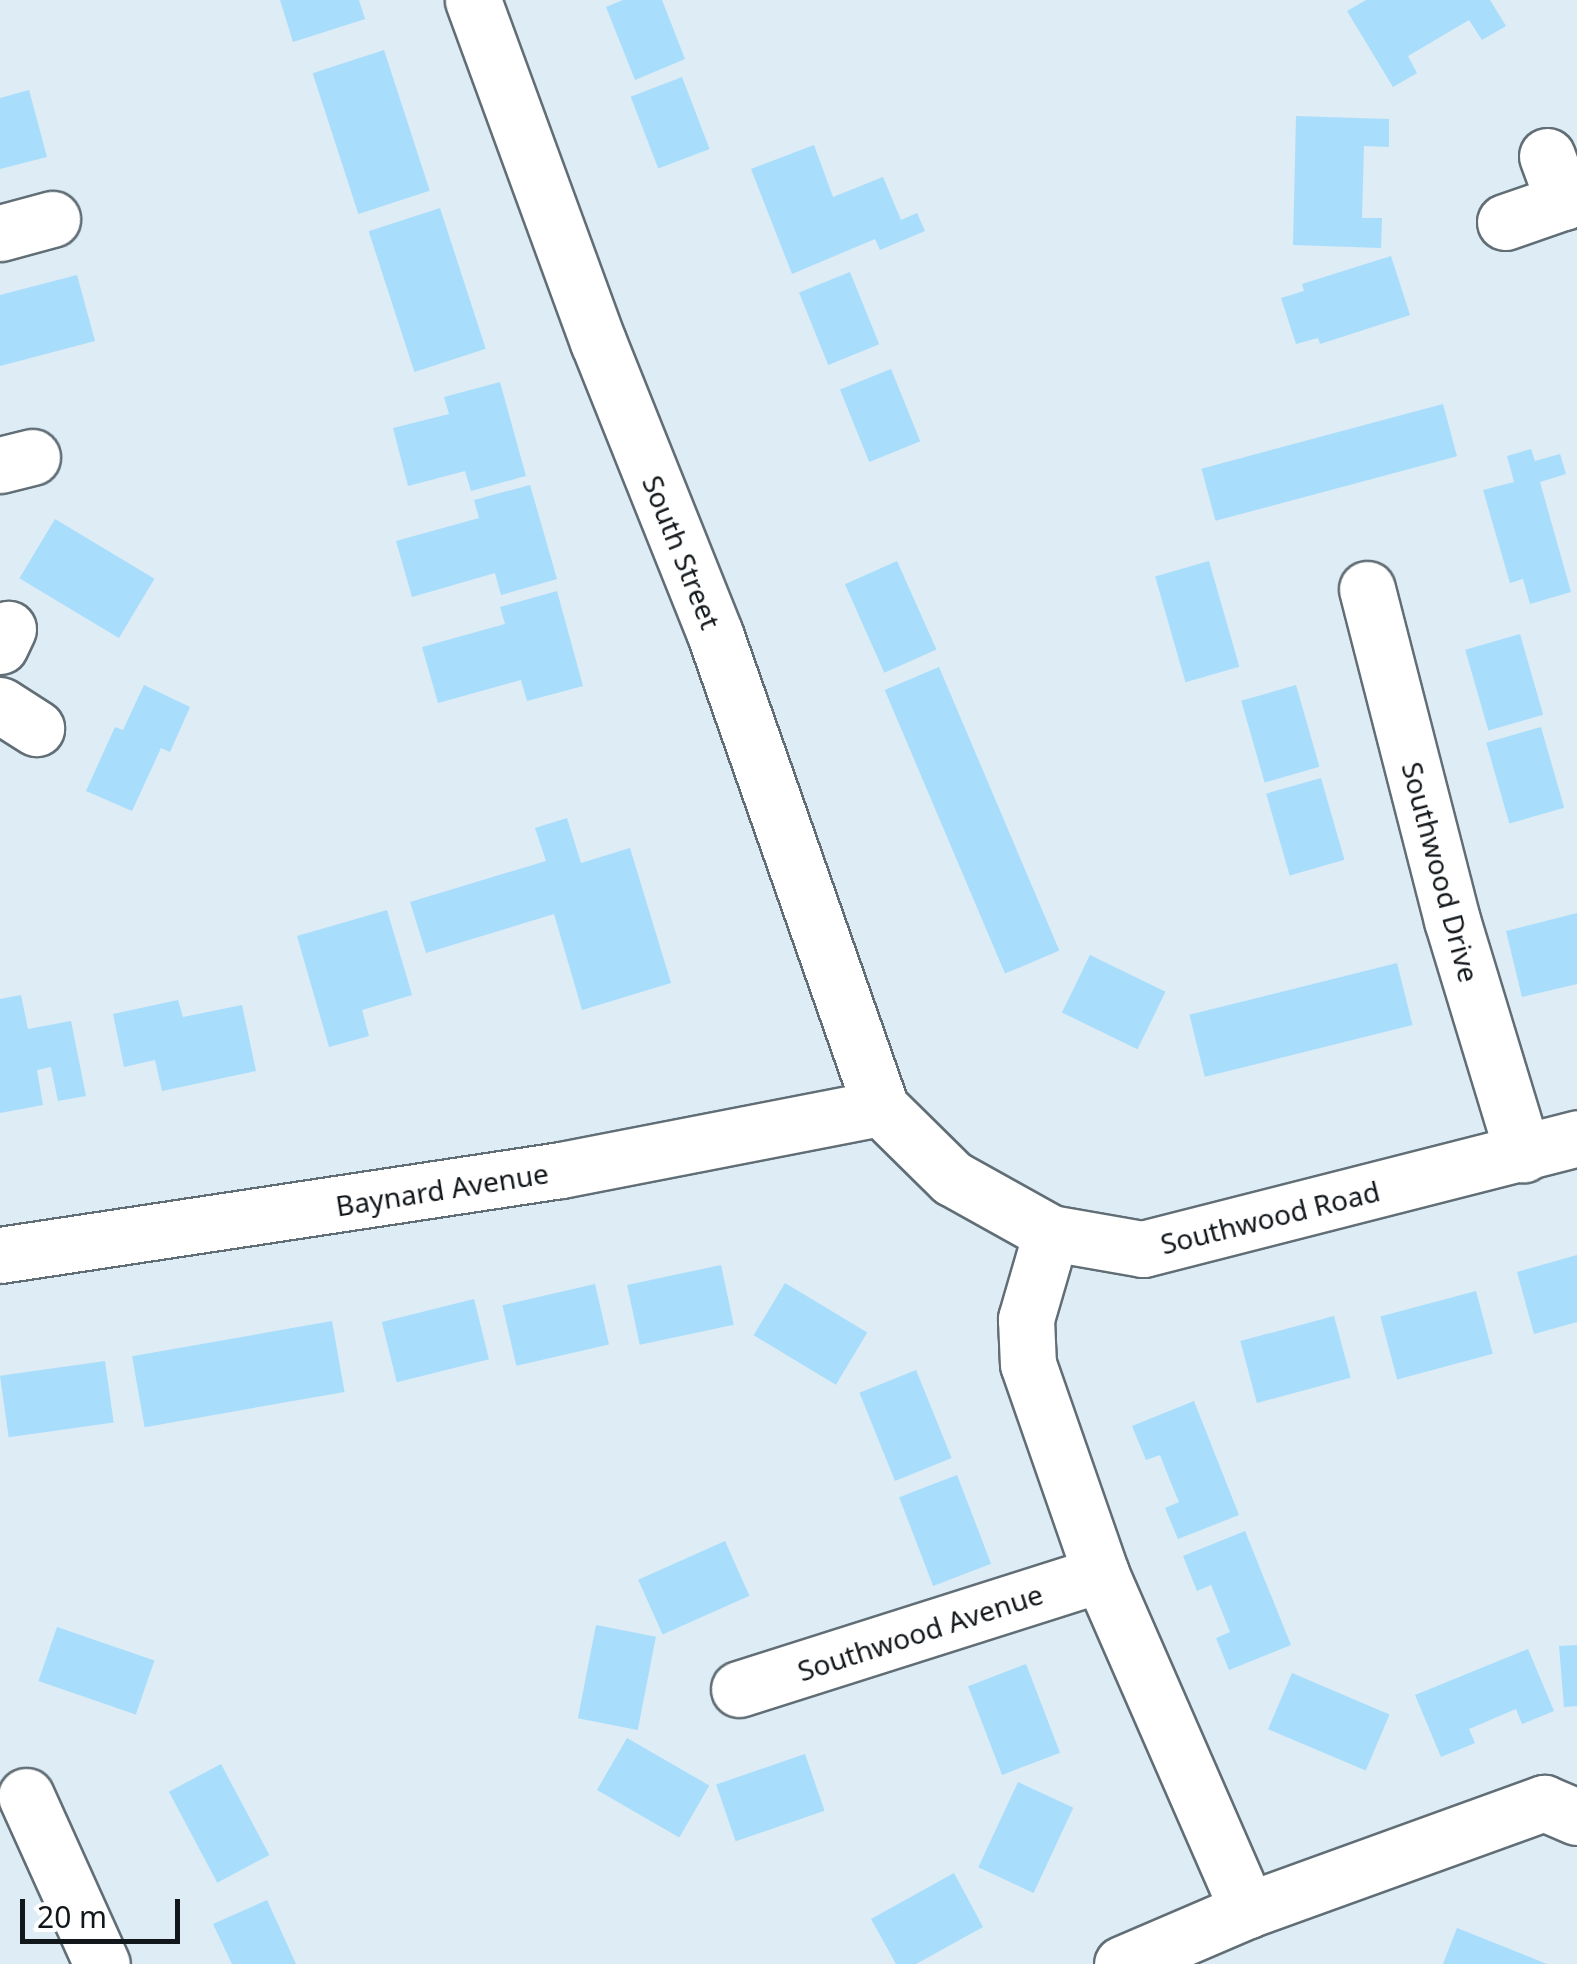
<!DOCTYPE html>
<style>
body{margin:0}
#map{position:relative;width:1577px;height:1964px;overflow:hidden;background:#ddecf5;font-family:"Noto Sans",sans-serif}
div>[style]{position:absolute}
.building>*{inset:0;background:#a9ddfc;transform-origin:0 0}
.roads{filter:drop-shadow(2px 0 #616e76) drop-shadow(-2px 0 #616e76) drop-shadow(0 2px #616e76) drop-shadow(0 -2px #616e76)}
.minor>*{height:55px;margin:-27.5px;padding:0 27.5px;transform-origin:27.5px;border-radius:27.5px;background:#fff}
.major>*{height:55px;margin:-27.5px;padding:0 27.5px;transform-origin:27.5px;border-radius:27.5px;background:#fff}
span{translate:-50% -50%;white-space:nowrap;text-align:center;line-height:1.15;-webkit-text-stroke:8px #fff;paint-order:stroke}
.street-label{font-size:28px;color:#12171b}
.scale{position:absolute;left:20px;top:1899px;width:160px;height:45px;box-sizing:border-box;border:5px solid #12171b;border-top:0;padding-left:12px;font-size:30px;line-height:35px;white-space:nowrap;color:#12171b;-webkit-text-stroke:8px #fff;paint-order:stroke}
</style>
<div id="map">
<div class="building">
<div style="clip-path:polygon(280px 0,359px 0,365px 19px,293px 42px)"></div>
<div style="clip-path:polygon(623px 0,662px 0,685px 59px,635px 80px,606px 7px)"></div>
<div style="clip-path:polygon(1366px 0,1490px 0,1506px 26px,1482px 40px,1469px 20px,1408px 56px,1417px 73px,1393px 87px,1347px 11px)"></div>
<div style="left:384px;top:50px;width:148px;height:75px;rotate:72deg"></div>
<div style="left:682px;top:77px;width:77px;height:55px;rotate:69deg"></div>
<div style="clip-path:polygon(29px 90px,47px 157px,0 169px,0 98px)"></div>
<div style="clip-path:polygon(1296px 116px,1389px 119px,1389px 147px,1364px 146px,1362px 218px,1382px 218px,1381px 248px,1293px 245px)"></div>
<div style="clip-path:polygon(814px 145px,833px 197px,883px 177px,901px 220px,917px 213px,925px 231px,880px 250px,875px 239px,792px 274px,751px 169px)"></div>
<div style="left:440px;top:208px;width:148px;height:75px;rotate:72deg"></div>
<div style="clip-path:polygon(1391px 256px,1410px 315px,1320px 344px,1318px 338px,1296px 344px,1281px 298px,1304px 291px,1302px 284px)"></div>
<div style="left:850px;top:272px;width:78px;height:55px;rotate:68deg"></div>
<div style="clip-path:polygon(77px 275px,95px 341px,0 366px,0 295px)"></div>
<div style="left:891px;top:369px;width:78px;height:55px;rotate:68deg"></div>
<div style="clip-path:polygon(500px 382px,526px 476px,471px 491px,465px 471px,408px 486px,393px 428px,449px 414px,444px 397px)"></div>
<div style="left:1443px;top:404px;width:54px;height:250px;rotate:75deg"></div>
<div style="clip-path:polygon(1531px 449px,1535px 461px,1560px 454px,1566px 474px,1540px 482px,1571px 592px,1530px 604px,1523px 579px,1510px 583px,1483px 490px,1514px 482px,1507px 456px)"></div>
<div style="clip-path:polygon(530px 485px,557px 579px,501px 595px,495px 573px,412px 597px,396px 541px,479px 518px,474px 500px)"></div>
<div style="left:55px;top:519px;width:116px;height:69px;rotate:31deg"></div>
<div style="left:897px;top:561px;width:97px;height:57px;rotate:66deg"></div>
<div style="left:1209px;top:561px;width:110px;height:56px;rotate:74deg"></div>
<div style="clip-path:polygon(557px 591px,583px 686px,527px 701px,521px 680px,438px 703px,422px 647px,505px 624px,500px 607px)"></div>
<div style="left:1520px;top:634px;width:84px;height:57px;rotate:74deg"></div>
<div style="left:939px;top:667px;width:308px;height:59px;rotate:67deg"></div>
<div style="clip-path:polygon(144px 685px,190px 707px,170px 752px,161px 748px,132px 811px,86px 791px,115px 727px,123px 730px)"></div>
<div style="left:1296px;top:685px;width:85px;height:57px;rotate:74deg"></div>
<div style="left:1541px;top:727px;width:84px;height:57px;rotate:74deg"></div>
<div style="left:1321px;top:778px;width:85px;height:57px;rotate:74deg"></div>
<div style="clip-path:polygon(567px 818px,581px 863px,630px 848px,671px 983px,582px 1010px,554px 914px,426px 953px,410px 902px,546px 861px,535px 828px)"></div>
<div style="clip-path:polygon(387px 910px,412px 995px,362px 1010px,369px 1036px,329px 1047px,297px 936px)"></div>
<div style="clip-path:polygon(1577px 913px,1577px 984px,1522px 997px,1506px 931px)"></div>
<div style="left:1090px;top:955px;width:84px;height:64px;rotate:26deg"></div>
<div style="left:1397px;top:963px;width:64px;height:214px;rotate:76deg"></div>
<div style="clip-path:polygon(21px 995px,28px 1029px,71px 1021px,86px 1096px,58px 1101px,51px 1067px,37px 1070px,43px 1105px,0 1113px,0 999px)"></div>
<div style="clip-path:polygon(178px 1000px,183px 1017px,242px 1005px,256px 1071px,162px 1091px,155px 1060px,124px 1067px,113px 1014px)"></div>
<div style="clip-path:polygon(1577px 1255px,1577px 1322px,1534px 1334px,1517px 1272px)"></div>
<div style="left:721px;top:1265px;width:61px;height:96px;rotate:78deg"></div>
<div style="left:785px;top:1283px;width:96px;height:61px;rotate:31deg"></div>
<div style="left:595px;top:1284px;width:62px;height:95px;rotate:77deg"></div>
<div style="left:1476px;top:1291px;width:65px;height:99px;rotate:75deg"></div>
<div style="left:474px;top:1299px;width:62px;height:95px;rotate:76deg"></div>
<div style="left:1334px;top:1316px;width:64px;height:97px;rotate:75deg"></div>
<div style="left:332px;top:1321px;width:72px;height:203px;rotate:80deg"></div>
<div style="left:105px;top:1361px;width:62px;height:106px;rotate:82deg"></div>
<div style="left:916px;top:1370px;width:95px;height:61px;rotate:68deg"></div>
<div style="clip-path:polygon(1194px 1401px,1239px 1515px,1178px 1539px,1165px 1508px,1179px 1502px,1169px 1478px,1160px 1455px,1146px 1460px,1132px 1426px)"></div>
<div style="left:957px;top:1475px;width:95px;height:62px;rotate:69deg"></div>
<div style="clip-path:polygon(1245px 1531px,1291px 1645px,1229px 1670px,1216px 1638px,1230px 1632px,1220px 1607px,1211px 1585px,1197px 1591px,1183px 1556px)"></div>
<div style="left:725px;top:1541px;width:60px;height:95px;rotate:66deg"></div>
<div style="left:596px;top:1625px;width:61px;height:95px;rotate:11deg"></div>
<div style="left:57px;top:1627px;width:103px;height:57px;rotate:19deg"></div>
<div style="clip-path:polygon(1577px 1645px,1577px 1706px,1564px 1707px,1559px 1646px)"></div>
<div style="clip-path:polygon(1528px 1649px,1554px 1711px,1522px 1724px,1516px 1709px,1469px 1729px,1475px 1743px,1441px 1757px,1415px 1695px)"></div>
<div style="left:1026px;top:1664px;width:95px;height:62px;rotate:69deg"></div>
<div style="left:1292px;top:1673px;width:106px;height:61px;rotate:23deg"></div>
<div style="left:627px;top:1738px;width:95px;height:60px;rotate:30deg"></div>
<div style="left:805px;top:1754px;width:60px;height:94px;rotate:71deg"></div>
<div style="left:221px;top:1764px;width:103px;height:59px;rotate:62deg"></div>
<div style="left:1018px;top:1782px;width:61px;height:94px;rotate:25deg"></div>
<div style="clip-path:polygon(954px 1873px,983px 1927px,916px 1964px,896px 1964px,871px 1919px)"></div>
<div style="clip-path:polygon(267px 1900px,296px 1964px,232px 1964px,213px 1924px)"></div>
<div style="clip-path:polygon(1457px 1928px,1547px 1964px,1443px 1964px)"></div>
</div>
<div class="roads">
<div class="minor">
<div style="left:1547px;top:156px;width:49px;rotate:69.7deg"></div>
<div style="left:1505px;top:222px;width:76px;rotate:-19.1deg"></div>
<div style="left:0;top:233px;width:54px;rotate:-15.1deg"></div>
<div style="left:0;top:465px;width:33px;rotate:-14deg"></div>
<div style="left:1367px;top:589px;width:342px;rotate:75.6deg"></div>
<div style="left:1452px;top:920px;width:245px;rotate:73.1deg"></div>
<div style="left:0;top:646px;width:19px;rotate:-65deg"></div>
<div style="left:0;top:705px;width:43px;rotate:32.6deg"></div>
<div style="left:881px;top:1108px;width:100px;rotate:44.6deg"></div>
<div style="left:952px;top:1178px;width:113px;rotate:29.1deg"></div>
<div style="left:1051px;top:1233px;width:93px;rotate:9.9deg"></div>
<div style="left:1143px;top:1249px;width:448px;rotate:-14.3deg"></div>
<div style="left:1051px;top:1233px;width:90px;rotate:106.2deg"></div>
<div style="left:1026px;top:1319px;width:45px;rotate:87.5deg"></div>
<div style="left:1028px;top:1364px;width:222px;rotate:70.8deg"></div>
<div style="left:1101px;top:1574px;width:367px;rotate:66.4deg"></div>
<div style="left:739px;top:1689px;width:380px;rotate:-17.6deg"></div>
<div style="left:26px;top:1796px;width:184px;rotate:65.7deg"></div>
<div style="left:1122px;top:1964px;width:137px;rotate:-23.2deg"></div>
<div style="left:1248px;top:1910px;width:315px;rotate:-19.9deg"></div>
<div style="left:1544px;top:1803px;width:36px;rotate:23deg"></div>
</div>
<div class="major">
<div style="left:0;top:1255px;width:567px;rotate:-8.62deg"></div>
<div style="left:561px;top:1170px;width:326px;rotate:-11deg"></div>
<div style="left:881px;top:1108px;width:502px;rotate:-109.3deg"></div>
<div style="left:715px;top:634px;width:315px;rotate:-111.8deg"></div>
<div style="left:598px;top:342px;width:364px;rotate:-110.1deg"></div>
</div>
</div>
<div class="street-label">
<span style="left:682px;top:552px;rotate:68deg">South Street</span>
<span style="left:1441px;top:872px;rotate:75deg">Southwood Drive</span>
<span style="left:442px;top:1189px;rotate:-9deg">Baynard Avenue</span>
<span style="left:1270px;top:1217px;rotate:-14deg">Southwood Road</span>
<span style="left:920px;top:1632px;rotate:-18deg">Southwood Avenue</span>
</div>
<div class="scale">20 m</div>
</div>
